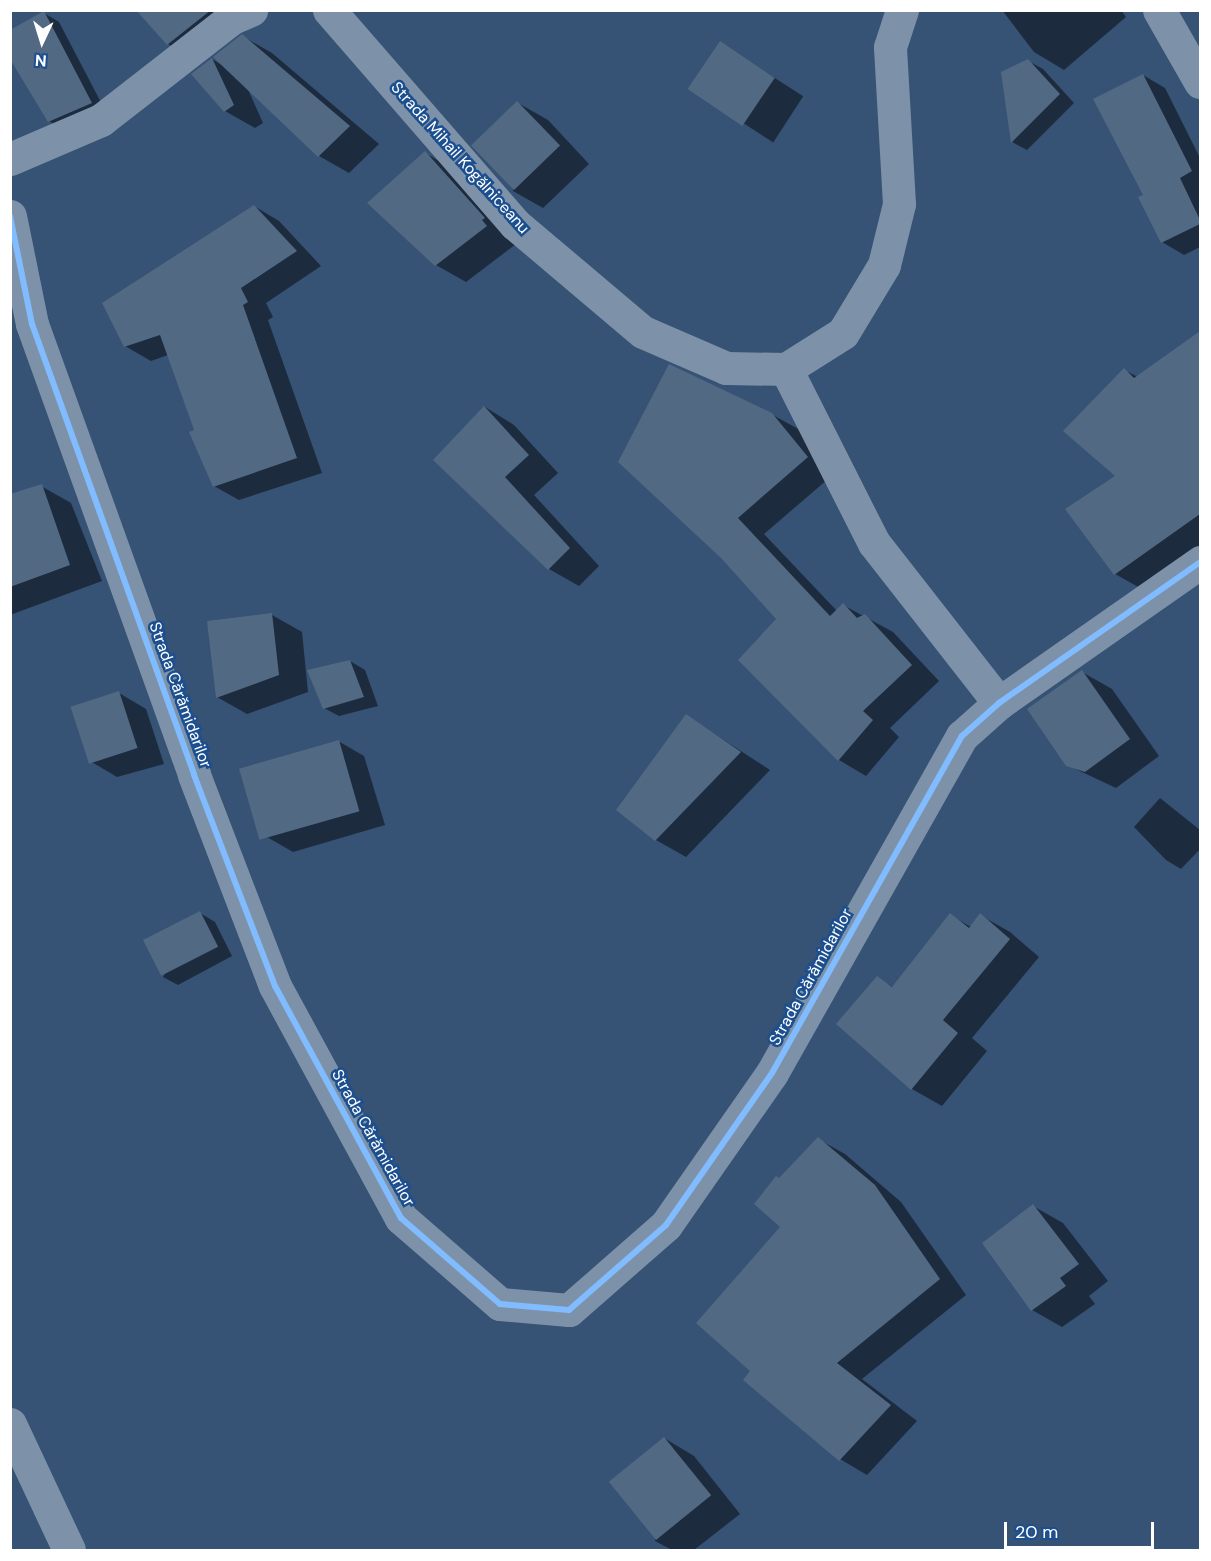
<!DOCTYPE html>
<meta charset="utf-8">
<style>
body{margin:0}
#map{position:relative;width:1211px;height:1561px;overflow:hidden;background:#365274;font-family:"DM Sans",sans-serif}
div>[style]{position:absolute}
.shadow>*{inset:0;background:#0007;transform-origin:0 0}
.building>*{inset:0;background:#526984;transform-origin:0 0}
.minor>*{height:33px;margin:-16.5px;padding:0 16.5px;transform-origin:16.5px;border-radius:16.5px;background:#7d92a8}
.cycleway>*{height:6px;margin:-3px;padding:0 3px;transform-origin:3px;border-radius:3px;background:#80bcff}
span{translate:-50% -50%;white-space:nowrap;text-align:center;line-height:1.15;-webkit-text-stroke:5px #1b4f8f;paint-order:stroke}
.street-label{font-size:16px;color:#fff}
.frame{position:absolute;inset:0;border:12px solid #fff;pointer-events:none}
.north{position:absolute;left:12px;top:12px;width:60px;height:60px;-webkit-text-stroke:4px #1b4f8f;paint-order:stroke;rotate:184deg;font-size:16px;font-weight:700;line-height:24px;text-align:center;color:#fff}
.north::after{content:'';display:block;margin:auto;width:21px;height:27px;background:#fff;clip-path:polygon(50% 0,100% 100%,50% 72%,0 100%)}
.scale{position:absolute;left:1004px;top:1522px;width:150px;height:27px;box-sizing:border-box;border:3px solid #fff;border-top:0;padding-left:8px;font-size:18px;line-height:21px;white-space:nowrap;color:#fff;-webkit-text-stroke:4px #1b4f8f;paint-order:stroke}
</style>
<div id="map">
<div class="shadow">
<div style="clip-path:polygon(138px 10px,228px 10px,195px 60px,168px 44px)"></div>
<div style="clip-path:polygon(1002px 10px,1121px 10px,1126px 17px,1064px 70px,1034px 52px)"></div>
<div style="clip-path:polygon(44px 13px,59px 22px,106px 112px,64px 130px,49px 121px)"></div>
<div style="clip-path:polygon(242px 36px,272px 53px,379px 144px,349px 173px,319px 156px,247px 87px,263px 123px,255px 128px,225px 111px,212px 59px,222px 65px)"></div>
<div style="left:721px;top:43px;width:98px;height:55px;rotate:33deg"></div>
<div style="clip-path:polygon(1028px 61px,1043px 69px,1074px 103px,1027px 150px,1012px 142px,1003px 73px)"></div>
<div style="clip-path:polygon(1143px 75px,1165px 88px,1200px 158px,1200px 247px,1184px 255px,1162px 242px,1145px 195px)"></div>
<div style="clip-path:polygon(518px 103px,548px 120px,589px 164px,543px 208px,513px 191px)"></div>
<div style="clip-path:polygon(425px 153px,455px 170px,516px 244px,466px 282px,436px 265px)"></div>
<div style="clip-path:polygon(254px 206px,279px 221px,321px 266px,266px 303px,273px 317px,268px 320px,322px 473px,239px 500px,214px 486px,168px 355px,151px 361px,125px 346px)"></div>
<div style="clip-path:polygon(1200px 333px,1200px 548px,1142px 589px,1115px 574px,1124px 370px,1138px 377px)"></div>
<div style="clip-path:polygon(485px 407px,514px 425px,558px 473px,534px 495px,599px 566px,579px 586px,549px 569px,435px 460px)"></div>
<div style="clip-path:polygon(771px 414px,800px 430px,835px 473px,764px 534px,837px 611px,843px 605px,893px 632px,939px 681px,890px 728px,899px 737px,866px 776px,839px 760px,778px 619px,722px 557px)"></div>
<div style="clip-path:polygon(41px 486px,71px 503px,102px 581px,10px 615px,10px 496px)"></div>
<div style="clip-path:polygon(272px 615px,302px 632px,308px 692px,247px 714px,217px 697px)"></div>
<div style="clip-path:polygon(350px 661px,365px 670px,378px 706px,339px 716px,324px 708px)"></div>
<div style="clip-path:polygon(1082px 672px,1112px 689px,1159px 756px,1116px 788px,1067px 765px)"></div>
<div style="clip-path:polygon(119px 693px,146px 709px,164px 764px,117px 777px,90px 761px)"></div>
<div style="clip-path:polygon(687px 716px,770px 770px,686px 857px,656px 840px)"></div>
<div style="clip-path:polygon(338px 741px,364px 756px,385px 825px,293px 852px,267px 837px)"></div>
<div style="clip-path:polygon(1160px 798px,1200px 830px,1200px 849px,1181px 869px,1166px 860px,1134px 827px)"></div>
<div style="clip-path:polygon(200px 913px,215px 922px,232px 956px,178px 985px,163px 977px)"></div>
<div style="clip-path:polygon(950px 915px,971px 927px,980px 915px,1010px 932px,1039px 957px,972px 1038px,987px 1051px,942px 1106px,912px 1089px,838px 1024px,877px 978px,893px 987px)"></div>
<div style="clip-path:polygon(818px 1139px,845px 1154px,901px 1202px,966px 1295px,862px 1379px,917px 1421px,867px 1475px,840px 1459px,752px 1371px,782px 1227px,780px 1180px)"></div>
<div style="clip-path:polygon(1033px 1206px,1063px 1223px,1108px 1281px,1089px 1296px,1095px 1304px,1062px 1327px,1032px 1310px)"></div>
<div style="clip-path:polygon(664px 1438px,694px 1456px,740px 1514px,694px 1550px,672px 1550px,655px 1541px)"></div>
</div>
<div class="building">
<div style="clip-path:polygon(136px 10px,211px 10px,167px 45px)"></div>
<div style="clip-path:polygon(44px 11px,92px 103px,48px 122px,10px 59px,10px 30px)"></div>
<div style="clip-path:polygon(242px 34px,350px 126px,318px 157px,213px 57px)"></div>
<div style="left:720px;top:41px;width:66px;height:58px;rotate:34deg"></div>
<div style="clip-path:polygon(212px 58px,234px 105px,224px 112px,191px 74px)"></div>
<div style="clip-path:polygon(1028px 59px,1060px 94px,1011px 143px,1001px 72px)"></div>
<div style="clip-path:polygon(1143px 74px,1192px 171px,1180px 178px,1200px 220px,1200px 224px,1161px 243px,1138px 197px,1143px 195px,1093px 99px)"></div>
<div style="left:517px;top:101px;width:62px;height:64px;rotate:46deg"></div>
<div style="clip-path:polygon(425px 151px,485px 218px,482px 220px,487px 226px,435px 266px,367px 203px)"></div>
<div style="clip-path:polygon(254px 205px,297px 251px,241px 288px,248px 302px,243px 305px,297px 458px,213px 487px,189px 432px,194px 430px,160px 335px,124px 347px,102px 303px)"></div>
<div style="clip-path:polygon(1200px 331px,1200px 514px,1114px 575px,1065px 509px,1115px 476px,1063px 431px,1124px 368px,1134px 378px)"></div>
<div style="clip-path:polygon(669px 364px,772px 413px,808px 457px,738px 518px,830px 616px,843px 603px,857px 618px,865px 614px,912px 665px,863px 711px,873px 720px,838px 761px,738px 660px,776px 619px,721px 558px,618px 462px)"></div>
<div style="clip-path:polygon(484px 406px,529px 455px,505px 477px,570px 548px,548px 570px,433px 460px)"></div>
<div style="clip-path:polygon(42px 484px,70px 565px,10px 587px,10px 494px)"></div>
<div style="clip-path:polygon(272px 613px,279px 675px,216px 698px,207px 621px)"></div>
<div style="clip-path:polygon(350px 660px,364px 697px,323px 709px,307px 670px)"></div>
<div style="clip-path:polygon(1082px 670px,1130px 739px,1085px 772px,1066px 766px,1027px 709px)"></div>
<div style="left:119px;top:691px;width:60px;height:51px;rotate:72deg"></div>
<div style="clip-path:polygon(686px 714px,741px 752px,655px 841px,616px 810px)"></div>
<div style="left:339px;top:740px;width:74px;height:104px;rotate:74deg"></div>
<div style="left:200px;top:911px;width:40px;height:64px;rotate:63deg"></div>
<div style="clip-path:polygon(950px 913px,969px 928px,980px 913px,1010px 939px,943px 1020px,958px 1033px,911px 1090px,836px 1024px,877px 976px,892px 987px)"></div>
<div style="clip-path:polygon(818px 1137px,875px 1185px,940px 1279px,837px 1363px,891px 1405px,839px 1461px,743px 1380px,750px 1371px,696px 1323px,780px 1227px,754px 1204px,776px 1176px,779px 1178px)"></div>
<div style="clip-path:polygon(1033px 1204px,1079px 1264px,1060px 1278px,1066px 1286px,1031px 1311px,982px 1243px)"></div>
<div style="left:664px;top:1437px;width:75px;height:71px;rotate:51deg"></div>
</div>
<div class="minor">
<div style="left:329px;top:10px;width:284px;rotate:49deg"></div>
<div style="left:515px;top:224px;width:167px;rotate:40.2deg"></div>
<div style="left:643px;top:332px;width:90px;rotate:23.4deg"></div>
<div style="left:726px;top:368px;width:60px;rotate:1deg"></div>
<div style="left:786px;top:369px;width:67px;rotate:-32.3deg"></div>
<div style="left:843px;top:333px;width:79px;rotate:-58.9deg"></div>
<div style="left:884px;top:265px;width:63px;rotate:-76.2deg"></div>
<div style="left:899px;top:204px;width:157px;rotate:-93.3deg"></div>
<div style="left:890px;top:47px;width:39px;rotate:-72deg"></div>
<div style="left:1159px;top:10px;width:83px;rotate:60.3deg"></div>
<div style="left:10px;top:159px;width:99px;rotate:-23.2deg"></div>
<div style="left:101px;top:120px;width:166px;rotate:-37.9deg"></div>
<div style="left:232px;top:18px;width:21px;rotate:-23deg"></div>
<div style="left:10px;top:216px;width:110px;rotate:78.5deg"></div>
<div style="left:32px;top:324px;width:479px;rotate:70.2deg"></div>
<div style="left:194px;top:775px;width:226px;rotate:69deg"></div>
<div style="left:275px;top:986px;width:264px;rotate:61.5deg"></div>
<div style="left:401px;top:1218px;width:131px;rotate:41deg"></div>
<div style="left:500px;top:1304px;width:69px;rotate:5deg"></div>
<div style="left:569px;top:1310px;width:129px;rotate:-41.2deg"></div>
<div style="left:666px;top:1225px;width:185px;rotate:-55.1deg"></div>
<div style="left:772px;top:1073px;width:387px;rotate:-60.6deg"></div>
<div style="left:962px;top:736px;width:50px;rotate:-41.7deg"></div>
<div style="left:999px;top:703px;width:246px;rotate:-35deg"></div>
<div style="left:786px;top:369px;width:195px;rotate:63.2deg"></div>
<div style="left:874px;top:543px;width:203px;rotate:52deg"></div>
<div style="left:10px;top:1424px;width:139px;rotate:64.9deg"></div>
</div>
<div class="cycleway">
<div style="left:10px;top:216px;width:110px;rotate:78.5deg"></div>
<div style="left:32px;top:324px;width:479px;rotate:70.2deg"></div>
<div style="left:194px;top:775px;width:226px;rotate:69deg"></div>
<div style="left:275px;top:986px;width:264px;rotate:61.5deg"></div>
<div style="left:401px;top:1218px;width:131px;rotate:41deg"></div>
<div style="left:500px;top:1304px;width:69px;rotate:5deg"></div>
<div style="left:569px;top:1310px;width:129px;rotate:-41.2deg"></div>
<div style="left:666px;top:1225px;width:185px;rotate:-55.1deg"></div>
<div style="left:772px;top:1073px;width:387px;rotate:-60.6deg"></div>
<div style="left:962px;top:736px;width:50px;rotate:-41.7deg"></div>
<div style="left:999px;top:703px;width:246px;rotate:-35deg"></div>
</div>
<div class="street-label">
<span style="left:460px;top:158px;rotate:48deg">Strada Mihail Kogălniceanu</span>
<span style="left:180px;top:695px;rotate:70deg">Strada Cărămidarilor</span>
<span style="left:811px;top:977px;rotate:-61deg">Strada Cărămidarilor</span>
<span style="left:373px;top:1138px;rotate:61deg">Strada Cărămidarilor</span>
</div>
<div class="frame"></div>
<div class="north">N</div>
<div class="scale">20 m</div>
</div>
